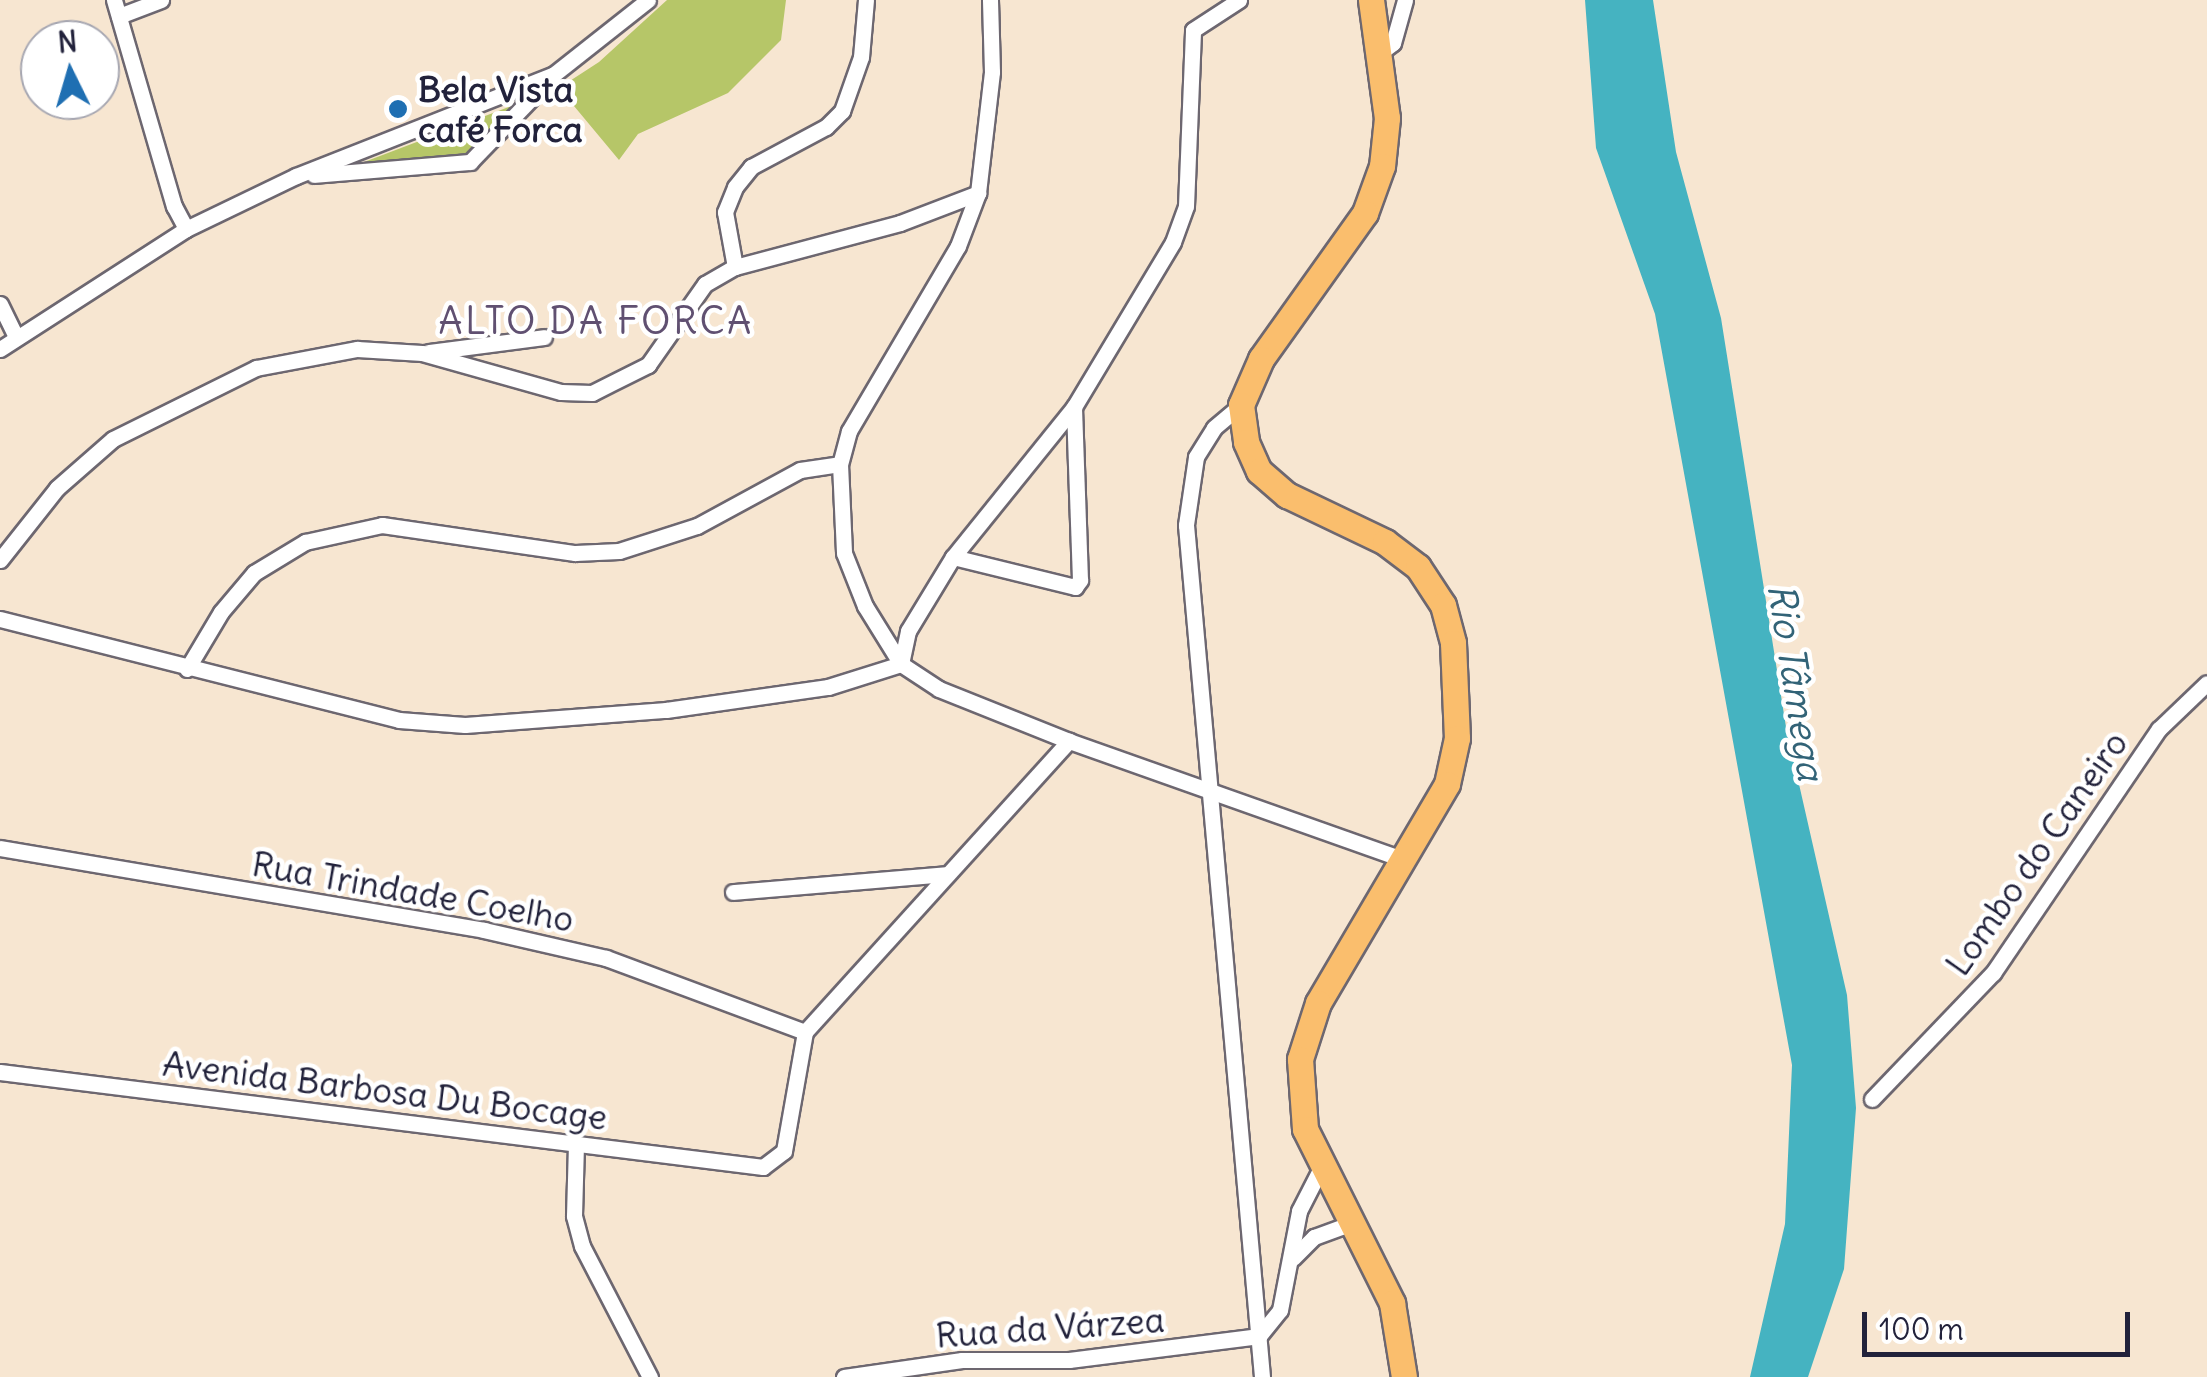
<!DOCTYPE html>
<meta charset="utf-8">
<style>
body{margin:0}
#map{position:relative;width:2207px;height:1377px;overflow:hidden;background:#f7e6d1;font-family:Delius,sans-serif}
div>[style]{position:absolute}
.green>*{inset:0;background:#b6c668}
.water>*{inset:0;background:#45b3c1}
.roads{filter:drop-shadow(2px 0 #6d6770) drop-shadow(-2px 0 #6d6770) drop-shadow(0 2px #6d6770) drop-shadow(0 -2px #6d6770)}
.minor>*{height:15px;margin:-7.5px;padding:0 7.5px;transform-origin:7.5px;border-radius:7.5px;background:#fff}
.primary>*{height:25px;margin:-12.5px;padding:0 12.5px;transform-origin:12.5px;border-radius:12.5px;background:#fabe6d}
.dots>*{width:28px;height:28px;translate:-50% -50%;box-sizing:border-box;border:5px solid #fff;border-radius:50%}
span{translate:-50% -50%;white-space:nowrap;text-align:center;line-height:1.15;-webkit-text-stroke:9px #fff;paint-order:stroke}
.poi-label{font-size:35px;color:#22223b;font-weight:700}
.left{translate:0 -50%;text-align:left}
.street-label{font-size:35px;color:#22223b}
.neighbourhood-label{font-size:38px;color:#605071;letter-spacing:2.5px}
.water-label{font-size:38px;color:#326377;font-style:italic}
.north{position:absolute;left:20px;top:20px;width:100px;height:100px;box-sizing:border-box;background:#fff;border:2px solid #a7a7b1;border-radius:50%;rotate:355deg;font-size:28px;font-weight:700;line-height:40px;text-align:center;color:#22223b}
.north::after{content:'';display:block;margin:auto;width:35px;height:45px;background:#1f6fb2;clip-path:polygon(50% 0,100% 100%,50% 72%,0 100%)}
.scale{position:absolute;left:1862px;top:1312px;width:268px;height:45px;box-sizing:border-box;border:5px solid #22223b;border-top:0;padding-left:12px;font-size:30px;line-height:35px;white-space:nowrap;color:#22223b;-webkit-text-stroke:8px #fff;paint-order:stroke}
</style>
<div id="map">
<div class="green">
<div style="clip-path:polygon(667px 0,786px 0,781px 40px,728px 93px,638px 134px,619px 160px,559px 88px,599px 62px)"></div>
<div style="clip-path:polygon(522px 102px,465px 155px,351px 167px)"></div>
</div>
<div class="water">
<div style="clip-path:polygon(1585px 0,1653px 0,1676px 152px,1721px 318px,1786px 727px,1847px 995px,1856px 1108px,1844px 1269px,1808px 1377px,1750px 1377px,1785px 1224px,1792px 1065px,1655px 314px,1596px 148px)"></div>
</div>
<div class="roads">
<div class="minor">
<div style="left:114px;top:0;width:215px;rotate:73.8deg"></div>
<div style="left:174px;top:206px;width:26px;rotate:62deg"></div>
<div style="left:119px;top:16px;width:45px;rotate:-20.9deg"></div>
<div style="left:1381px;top:52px;width:15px;rotate:-37deg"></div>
<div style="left:1393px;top:43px;width:45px;rotate:-74.4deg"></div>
<div style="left:314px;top:175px;width:157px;rotate:-4.8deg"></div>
<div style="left:470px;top:162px;width:115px;rotate:-46.1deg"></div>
<div style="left:978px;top:193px;width:57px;rotate:110.7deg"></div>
<div style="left:958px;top:246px;width:215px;rotate:120.5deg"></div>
<div style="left:849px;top:431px;width:34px;rotate:105deg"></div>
<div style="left:840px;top:464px;width:89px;rotate:87.4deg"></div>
<div style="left:844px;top:553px;width:57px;rotate:68.4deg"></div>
<div style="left:865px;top:606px;width:68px;rotate:58.2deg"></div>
<div style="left:901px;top:664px;width:45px;rotate:33.3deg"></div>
<div style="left:939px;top:689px;width:140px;rotate:21.8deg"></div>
<div style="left:1069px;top:741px;width:356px;rotate:19.5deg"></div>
<div style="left:735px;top:267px;width:56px;rotate:-100.3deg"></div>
<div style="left:725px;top:212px;width:27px;rotate:-68deg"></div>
<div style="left:735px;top:187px;width:26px;rotate:-51deg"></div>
<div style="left:751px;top:167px;width:85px;rotate:-28.1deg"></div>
<div style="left:826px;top:127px;width:23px;rotate:-45deg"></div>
<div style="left:842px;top:111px;width:57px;rotate:-70.6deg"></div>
<div style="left:861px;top:57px;width:57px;rotate:-85deg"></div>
<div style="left:0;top:304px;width:37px;rotate:64deg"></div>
<div style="left:0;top:349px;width:221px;rotate:-32.8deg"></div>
<div style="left:186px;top:229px;width:122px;rotate:-25.7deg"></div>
<div style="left:296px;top:176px;width:276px;rotate:-21.5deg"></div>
<div style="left:553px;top:75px;width:121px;rotate:-38.3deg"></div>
<div style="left:429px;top:352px;width:116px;rotate:-7.4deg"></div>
<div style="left:1241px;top:405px;width:35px;rotate:140deg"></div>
<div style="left:1214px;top:428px;width:34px;rotate:122deg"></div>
<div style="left:1196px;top:457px;width:69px;rotate:98.4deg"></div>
<div style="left:1186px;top:525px;width:855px;rotate:84.9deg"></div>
<div style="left:953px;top:557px;width:126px;rotate:13.8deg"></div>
<div style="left:1075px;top:587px;width:9px;rotate:-54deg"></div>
<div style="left:1080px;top:580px;width:173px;rotate:-92deg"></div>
<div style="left:0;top:560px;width:92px;rotate:-51.6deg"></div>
<div style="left:57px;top:488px;width:74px;rotate:-41.2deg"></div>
<div style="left:113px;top:439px;width:160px;rotate:-26.4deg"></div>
<div style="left:256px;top:368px;width:103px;rotate:-10.7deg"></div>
<div style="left:357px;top:349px;width:65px;rotate:3.5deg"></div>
<div style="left:422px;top:353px;width:144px;rotate:15.7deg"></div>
<div style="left:561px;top:392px;width:31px;rotate:2deg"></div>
<div style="left:592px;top:393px;width:63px;rotate:-26.6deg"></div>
<div style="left:648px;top:365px;width:99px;rotate:-54.9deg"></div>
<div style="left:705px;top:284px;width:34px;rotate:-30deg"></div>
<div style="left:735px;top:267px;width:171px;rotate:-14.9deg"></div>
<div style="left:900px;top:223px;width:84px;rotate:-21deg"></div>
<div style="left:978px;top:193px;width:122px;rotate:-83.4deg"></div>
<div style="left:992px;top:72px;width:72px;rotate:-91.6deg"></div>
<div style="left:0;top:619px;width:412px;rotate:14.2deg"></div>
<div style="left:399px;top:720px;width:66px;rotate:4.3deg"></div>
<div style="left:465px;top:725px;width:202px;rotate:-4.3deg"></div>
<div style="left:666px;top:710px;width:164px;rotate:-8.1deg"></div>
<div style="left:828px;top:687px;width:77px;rotate:-17.5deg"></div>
<div style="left:901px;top:664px;width:34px;rotate:-78deg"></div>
<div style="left:908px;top:631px;width:87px;rotate:-58.7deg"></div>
<div style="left:953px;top:557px;width:193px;rotate:-51.1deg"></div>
<div style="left:1074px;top:407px;width:192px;rotate:-59deg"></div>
<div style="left:1173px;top:242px;width:38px;rotate:-70deg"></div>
<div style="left:1186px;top:206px;width:176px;rotate:-87.7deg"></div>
<div style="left:1193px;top:30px;width:55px;rotate:-33.1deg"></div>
<div style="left:187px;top:669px;width:66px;rotate:-59.2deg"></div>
<div style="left:221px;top:612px;width:51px;rotate:-49.8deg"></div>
<div style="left:254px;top:573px;width:60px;rotate:-31.3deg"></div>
<div style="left:305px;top:542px;width:79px;rotate:-12.4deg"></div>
<div style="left:382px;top:525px;width:195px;rotate:8.3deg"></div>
<div style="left:575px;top:553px;width:44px;rotate:-2.6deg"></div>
<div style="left:619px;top:551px;width:82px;rotate:-17.8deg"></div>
<div style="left:697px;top:526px;width:117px;rotate:-28.5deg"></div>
<div style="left:800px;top:470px;width:40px;rotate:-8.5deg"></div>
<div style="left:0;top:848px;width:491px;rotate:9.6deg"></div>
<div style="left:484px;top:930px;width:125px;rotate:12.9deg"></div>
<div style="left:606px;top:958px;width:212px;rotate:20.4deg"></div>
<div style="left:733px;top:892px;width:215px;rotate:-4.8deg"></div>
<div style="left:0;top:1072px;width:769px;rotate:7.1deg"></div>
<div style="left:763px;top:1167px;width:26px;rotate:-37deg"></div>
<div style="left:784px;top:1151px;width:121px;rotate:-80deg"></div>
<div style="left:805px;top:1032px;width:393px;rotate:-47.8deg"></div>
<div style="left:1872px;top:1099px;width:175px;rotate:-46.2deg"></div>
<div style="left:1993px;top:973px;width:295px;rotate:-55.8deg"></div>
<div style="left:2159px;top:729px;width:66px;rotate:-43.8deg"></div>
<div style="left:576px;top:1144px;width:72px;rotate:91.6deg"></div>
<div style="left:574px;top:1216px;width:31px;rotate:75deg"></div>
<div style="left:582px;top:1246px;width:148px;rotate:62.6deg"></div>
<div style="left:1293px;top:1258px;width:30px;rotate:-45deg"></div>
<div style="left:1314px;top:1237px;width:40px;rotate:-20.2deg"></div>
<div style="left:844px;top:1377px;width:119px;rotate:-8.2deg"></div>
<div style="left:962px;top:1360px;width:107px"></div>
<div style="left:1069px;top:1360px;width:192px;rotate:-7.2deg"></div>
<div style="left:1259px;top:1336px;width:33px;rotate:-51deg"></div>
<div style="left:1280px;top:1310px;width:101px;rotate:-79.1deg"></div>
<div style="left:1299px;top:1211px;width:48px;rotate:-62.9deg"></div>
</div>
<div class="primary">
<div style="left:1371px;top:0;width:119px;rotate:82.3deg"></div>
<div style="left:1387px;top:118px;width:48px;rotate:95.9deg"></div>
<div style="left:1382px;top:166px;width:50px;rotate:109.9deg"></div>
<div style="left:1365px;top:213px;width:179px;rotate:125.5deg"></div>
<div style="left:1261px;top:359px;width:50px;rotate:113.5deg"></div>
<div style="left:1241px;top:405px;width:37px;rotate:82deg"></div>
<div style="left:1246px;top:442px;width:32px;rotate:66deg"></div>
<div style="left:1259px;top:471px;width:37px;rotate:41deg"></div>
<div style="left:1287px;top:495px;width:109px;rotate:25.6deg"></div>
<div style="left:1385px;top:542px;width:41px;rotate:37.1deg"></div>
<div style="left:1418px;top:567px;width:45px;rotate:56.7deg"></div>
<div style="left:1443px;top:605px;width:39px;rotate:75deg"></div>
<div style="left:1453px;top:643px;width:95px;rotate:87.6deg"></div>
<div style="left:1457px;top:738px;width:47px;rotate:102.3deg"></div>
<div style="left:1447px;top:784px;width:254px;rotate:120.5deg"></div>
<div style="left:1318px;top:1003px;width:59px;rotate:107.8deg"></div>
<div style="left:1300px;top:1059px;width:70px;rotate:85.9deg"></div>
<div style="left:1305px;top:1129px;width:195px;rotate:63.4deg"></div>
<div style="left:1392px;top:1303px;width:75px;rotate:80.8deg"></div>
</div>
</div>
<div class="dots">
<div style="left:398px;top:109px;background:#1f6fb2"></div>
</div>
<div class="poi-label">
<span class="left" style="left:418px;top:109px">Bela Vista<br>café Forca</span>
</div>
<div class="street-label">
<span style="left:2036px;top:853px;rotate:-55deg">Lombo do Caneiro</span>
<span style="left:413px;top:891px;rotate:10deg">Rua Trindade Coelho</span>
<span style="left:385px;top:1090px;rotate:7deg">Avenida Barbosa Du Bocage</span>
<span style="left:1050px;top:1327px;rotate:-4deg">Rua da Várzea</span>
</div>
<div class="neighbourhood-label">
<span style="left:596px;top:321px">ALTO DA FORCA</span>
</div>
<div class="water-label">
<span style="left:1796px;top:682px;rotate:81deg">Rio Tâmega</span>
</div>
<div class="north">N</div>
<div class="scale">100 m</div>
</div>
